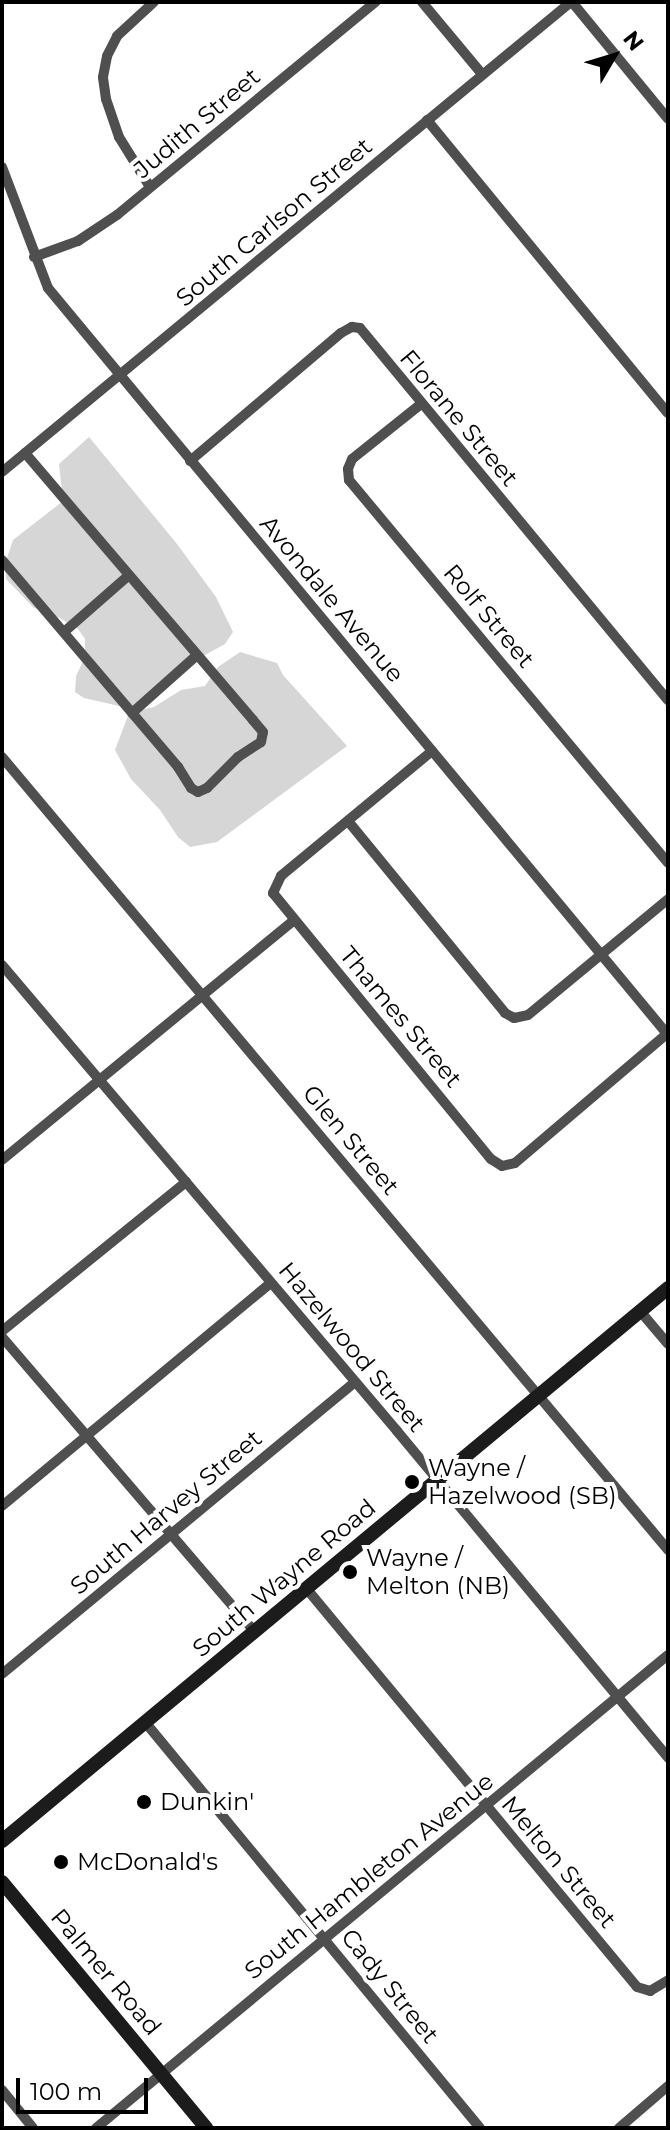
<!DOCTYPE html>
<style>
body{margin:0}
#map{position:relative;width:670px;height:2130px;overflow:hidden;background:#fff;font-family:Montserrat,sans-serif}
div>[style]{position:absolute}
.green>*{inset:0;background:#d6d6d6}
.street>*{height:10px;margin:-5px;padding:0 5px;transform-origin:5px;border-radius:5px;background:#4f4f4f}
.secondary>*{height:14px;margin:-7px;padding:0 7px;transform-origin:7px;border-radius:7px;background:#1c1c1c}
.dots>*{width:22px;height:22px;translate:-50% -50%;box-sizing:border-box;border:4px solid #fff;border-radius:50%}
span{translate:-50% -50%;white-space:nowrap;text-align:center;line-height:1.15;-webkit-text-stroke:8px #fff;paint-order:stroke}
.street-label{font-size:24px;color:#000}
.poi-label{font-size:24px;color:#000}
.left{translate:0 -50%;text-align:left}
.frame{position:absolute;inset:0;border:4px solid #000;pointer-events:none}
.north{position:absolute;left:574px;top:16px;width:80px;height:80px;-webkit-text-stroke:6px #fff;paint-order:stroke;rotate:52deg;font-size:22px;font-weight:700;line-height:32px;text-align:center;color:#000}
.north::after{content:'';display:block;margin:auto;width:28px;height:36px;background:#000;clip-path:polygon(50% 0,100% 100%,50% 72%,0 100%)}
.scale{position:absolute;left:16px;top:2078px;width:132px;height:36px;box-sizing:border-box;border:4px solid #000;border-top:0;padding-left:10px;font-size:24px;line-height:28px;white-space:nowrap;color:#000;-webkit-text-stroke:6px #fff;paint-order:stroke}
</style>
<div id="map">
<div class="green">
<div style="clip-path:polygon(89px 437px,177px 544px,216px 597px,233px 632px,225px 644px,205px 655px,151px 702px,128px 708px,84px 698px,75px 692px,76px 676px,85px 657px,85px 639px,78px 629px,58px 617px,34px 608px,6px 579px,5px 564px,13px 540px,63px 501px,59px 464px)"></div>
<div style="clip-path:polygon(240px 652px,277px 663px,283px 675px,347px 746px,217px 842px,190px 847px,178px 837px,160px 810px,131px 779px,115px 750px,129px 713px,154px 707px,181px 690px,205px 686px,218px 667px)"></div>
</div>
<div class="street">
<div style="left:422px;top:2px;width:94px;rotate:50.2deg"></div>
<div style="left:572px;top:2px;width:151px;rotate:50.6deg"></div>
<div style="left:427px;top:120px;width:379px;rotate:50.6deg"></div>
<div style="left:2px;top:167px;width:129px;rotate:69.2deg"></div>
<div style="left:48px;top:288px;width:971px;rotate:50.31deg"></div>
<div style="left:150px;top:187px;width:59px;rotate:-121.8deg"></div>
<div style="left:119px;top:137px;width:40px;rotate:-108.9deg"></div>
<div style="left:106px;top:99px;width:22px;rotate:-98deg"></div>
<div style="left:103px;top:77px;width:21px;rotate:-79deg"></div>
<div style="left:107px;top:56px;width:22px;rotate:-63deg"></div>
<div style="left:117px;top:36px;width:50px;rotate:-42.6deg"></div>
<div style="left:34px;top:257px;width:47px;rotate:-20deg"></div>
<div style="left:78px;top:241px;width:47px;rotate:-33.7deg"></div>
<div style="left:117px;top:215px;width:335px;rotate:-39.5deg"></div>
<div style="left:421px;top:404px;width:88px;rotate:141.4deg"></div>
<div style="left:352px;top:459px;width:11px;rotate:112deg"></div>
<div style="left:348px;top:469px;width:11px;rotate:85deg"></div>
<div style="left:349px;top:480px;width:498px;rotate:50.2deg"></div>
<div style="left:190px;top:461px;width:198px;rotate:-40.3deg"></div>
<div style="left:341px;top:333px;width:13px;rotate:-29deg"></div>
<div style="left:352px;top:327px;width:8px;rotate:7deg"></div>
<div style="left:360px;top:328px;width:483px;rotate:50.4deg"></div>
<div style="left:2px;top:472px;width:738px;rotate:-39.56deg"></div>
<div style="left:2px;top:560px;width:272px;rotate:49.6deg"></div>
<div style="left:178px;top:767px;width:25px;rotate:58deg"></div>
<div style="left:191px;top:788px;width:8px;rotate:30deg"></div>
<div style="left:198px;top:792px;width:10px;rotate:-24deg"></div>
<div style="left:207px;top:788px;width:44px;rotate:-45deg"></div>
<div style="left:238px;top:757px;width:27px;rotate:-33deg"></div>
<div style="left:261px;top:742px;width:10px;rotate:-79deg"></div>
<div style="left:263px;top:732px;width:16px;rotate:-130deg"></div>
<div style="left:253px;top:720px;width:351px;rotate:-130.5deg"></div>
<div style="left:64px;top:632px;width:85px;rotate:-41.2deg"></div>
<div style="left:132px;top:713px;width:86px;rotate:-41.7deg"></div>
<div style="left:432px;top:751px;width:196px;rotate:140.4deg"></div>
<div style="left:281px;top:876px;width:19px;rotate:115deg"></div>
<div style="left:273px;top:893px;width:344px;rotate:50.7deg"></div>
<div style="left:491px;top:1159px;width:13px;rotate:32deg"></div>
<div style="left:502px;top:1166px;width:13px;rotate:-13deg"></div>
<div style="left:515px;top:1163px;width:201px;rotate:-40.4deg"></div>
<div style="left:2px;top:757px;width:1036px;rotate:49.97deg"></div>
<div style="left:348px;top:821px;width:248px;rotate:50.7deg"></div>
<div style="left:505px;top:1013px;width:10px;rotate:29deg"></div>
<div style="left:514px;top:1018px;width:14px;rotate:-12deg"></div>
<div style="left:528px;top:1015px;width:182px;rotate:-39.6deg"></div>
<div style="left:2px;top:965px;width:611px;rotate:49.71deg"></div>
<div style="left:397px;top:1431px;width:425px;rotate:50.3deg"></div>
<div style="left:2px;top:1160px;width:378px;rotate:-39.4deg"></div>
<div style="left:640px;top:1311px;width:43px;rotate:49.7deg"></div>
<div style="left:2px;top:1331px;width:237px;rotate:-39deg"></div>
<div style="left:2px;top:1337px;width:387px;rotate:49.4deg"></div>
<div style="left:2px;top:1506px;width:349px;rotate:-39.7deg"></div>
<div style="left:306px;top:1588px;width:518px;rotate:50.32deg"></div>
<div style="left:637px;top:1987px;width:14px;rotate:17deg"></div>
<div style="left:650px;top:1991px;width:21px;rotate:-31deg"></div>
<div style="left:2px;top:1674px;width:458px;rotate:-39.6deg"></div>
<div style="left:145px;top:1722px;width:526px;rotate:50.47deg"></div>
<div style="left:2px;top:2090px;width:49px;rotate:50.8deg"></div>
<div style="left:96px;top:2128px;width:742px;rotate:-39.59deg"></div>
<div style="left:619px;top:2128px;width:65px;rotate:-40.6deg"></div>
</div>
<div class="secondary">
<div style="left:2px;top:1841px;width:866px;rotate:-39.7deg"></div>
<div style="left:2px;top:1882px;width:320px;rotate:50.3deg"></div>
</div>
<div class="dots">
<div style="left:412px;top:1482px;background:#000"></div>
<div style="left:350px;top:1572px;background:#000"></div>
<div style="left:144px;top:1802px;background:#000"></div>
<div style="left:61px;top:1862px;background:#000"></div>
</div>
<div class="street-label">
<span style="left:197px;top:123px;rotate:-40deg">Judith Street</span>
<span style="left:274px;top:222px;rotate:-40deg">South Carlson Street</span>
<span style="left:459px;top:418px;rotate:50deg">Florane Street</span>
<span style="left:332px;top:599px;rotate:50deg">Avondale Avenue</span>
<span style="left:489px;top:616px;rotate:50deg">Rolf Street</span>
<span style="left:401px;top:1017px;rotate:50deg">Thames Street</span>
<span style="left:351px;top:1140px;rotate:50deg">Glen Street</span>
<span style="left:352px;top:1347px;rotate:50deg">Hazelwood Street</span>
<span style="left:166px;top:1512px;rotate:-40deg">South Harvey Street</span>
<span style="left:284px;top:1578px;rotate:-40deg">South Wayne Road</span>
<span style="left:559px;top:1862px;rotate:50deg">Melton Street</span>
<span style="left:369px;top:1876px;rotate:-39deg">South Hambleton Avenue</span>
<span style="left:106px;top:1972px;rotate:50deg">Palmer Road</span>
<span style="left:390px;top:1986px;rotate:51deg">Cady Street</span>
</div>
<div class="poi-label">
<span class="left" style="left:428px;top:1482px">Wayne /<br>Hazelwood (SB)</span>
<span class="left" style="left:366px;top:1572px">Wayne /<br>Melton (NB)</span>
<span class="left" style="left:160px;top:1802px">Dunkin'</span>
<span class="left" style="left:77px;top:1862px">McDonald's</span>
</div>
<div class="frame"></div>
<div class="north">N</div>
<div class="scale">100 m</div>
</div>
